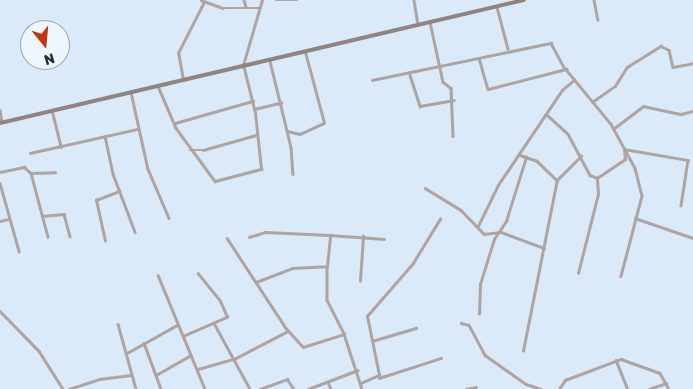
<!DOCTYPE html>
<style>
body{margin:0}
#map{position:relative;width:693px;height:389px;overflow:hidden;background:#daeaf8;font-family:Rubik,sans-serif}
div>[style]{position:absolute}
.minor>*{height:2.5px;margin:-1.25px;padding:0 1.25px;transform-origin:1.25px;border-radius:1.25px;background:#aea4a2}
.secondary>*{height:4px;margin:-2px;padding:0 2px;transform-origin:2px;border-radius:2px;background:#918480}
span{translate:-50% -50%;white-space:nowrap;text-align:center;line-height:1.15;-webkit-text-stroke:4.5px #edf6ff;paint-order:stroke}
.north{position:absolute;left:20px;top:20px;width:50px;height:50px;box-sizing:border-box;background:#edf6ff;border:1px solid #9da4ac;border-radius:50%;rotate:163deg;font-size:14px;font-weight:700;line-height:20px;text-align:center;color:#242a2f}
.north::after{content:'';display:block;margin:auto;width:18px;height:22px;background:#bf360f;clip-path:polygon(50% 0,100% 100%,50% 72%,0 100%)}
</style>
<div id="map">
<div class="minor">
<div style="left:201px;top:0;width:23px;rotate:20deg"></div>
<div style="left:223px;top:8px;width:37px"></div>
<div style="left:244px;top:0;width:7px;rotate:74deg"></div>
<div style="left:276px;top:0;width:21px"></div>
<div style="left:414px;top:0;width:25px;rotate:81deg"></div>
<div style="left:594px;top:0;width:20px;rotate:79deg"></div>
<div style="left:497px;top:7px;width:43px;rotate:75.3deg"></div>
<div style="left:430px;top:22px;width:61px;rotate:77.8deg"></div>
<div style="left:443px;top:82px;width:10px;rotate:37deg"></div>
<div style="left:451px;top:88px;width:48px;rotate:87.6deg"></div>
<div style="left:479px;top:58px;width:32px;rotate:74deg"></div>
<div style="left:488px;top:89px;width:81px;rotate:-14.4deg"></div>
<div style="left:270px;top:61px;width:89px;rotate:76.3deg"></div>
<div style="left:291px;top:147px;width:27px;rotate:86deg"></div>
<div style="left:410px;top:75px;width:33px;rotate:72deg"></div>
<div style="left:420px;top:106px;width:34px;rotate:-10deg"></div>
<div style="left:183px;top:80px;width:27px;rotate:-100deg"></div>
<div style="left:178px;top:53px;width:57px;rotate:-63deg"></div>
<div style="left:372px;top:80px;width:183px;rotate:-11.7deg"></div>
<div style="left:551px;top:43px;width:27px;rotate:62deg"></div>
<div style="left:564px;top:67px;width:74px;rotate:50.5deg"></div>
<div style="left:611px;top:124px;width:50px;rotate:61.4deg"></div>
<div style="left:635px;top:168px;width:29px;rotate:76deg"></div>
<div style="left:642px;top:196px;width:83px;rotate:104.7deg"></div>
<div style="left:158px;top:86px;width:46px;rotate:66.8deg"></div>
<div style="left:176px;top:128px;width:66px;rotate:53.7deg"></div>
<div style="left:215px;top:181px;width:48px;rotate:-14.6deg"></div>
<div style="left:261px;top:169px;width:56px;rotate:-96.1deg"></div>
<div style="left:255px;top:113px;width:49px;rotate:-104deg"></div>
<div style="left:243px;top:65px;width:68px;rotate:-73.7deg"></div>
<div style="left:131px;top:92px;width:79px;rotate:77.6deg"></div>
<div style="left:148px;top:169px;width:53px;rotate:66.8deg"></div>
<div style="left:592px;top:102px;width:28px;rotate:-35deg"></div>
<div style="left:615px;top:86px;width:22px;rotate:-58deg"></div>
<div style="left:627px;top:67px;width:40px;rotate:-32deg"></div>
<div style="left:661px;top:46px;width:9px;rotate:27deg"></div>
<div style="left:669px;top:50px;width:17px;rotate:77deg"></div>
<div style="left:673px;top:67px;width:20px;rotate:-11deg"></div>
<div style="left:254px;top:109px;width:28px;rotate:-13deg"></div>
<div style="left:0;top:110px;width:12px;rotate:81deg"></div>
<div style="left:52px;top:110px;width:38px;rotate:76deg"></div>
<div style="left:546px;top:114px;width:30px;rotate:42deg"></div>
<div style="left:568px;top:134px;width:47px;rotate:61.8deg"></div>
<div style="left:590px;top:175px;width:8px;rotate:23deg"></div>
<div style="left:175px;top:123px;width:81px;rotate:-15.8deg"></div>
<div style="left:613px;top:129px;width:38px;rotate:-37deg"></div>
<div style="left:643px;top:106px;width:39px;rotate:12deg"></div>
<div style="left:681px;top:114px;width:12px;rotate:-14deg"></div>
<div style="left:287px;top:131px;width:13px;rotate:13deg"></div>
<div style="left:300px;top:134px;width:26px;rotate:-25deg"></div>
<div style="left:324px;top:123px;width:73px;rotate:-105deg"></div>
<div style="left:105px;top:136px;width:39px;rotate:78deg"></div>
<div style="left:113px;top:174px;width:62px;rotate:69.2deg"></div>
<div style="left:190px;top:150px;width:13px"></div>
<div style="left:203px;top:150px;width:55px;rotate:-15.8deg"></div>
<div style="left:30px;top:153px;width:110px;rotate:-12.6deg"></div>
<div style="left:520px;top:155px;width:18px;rotate:19deg"></div>
<div style="left:537px;top:161px;width:28px;rotate:44deg"></div>
<div style="left:0;top:172px;width:25px;rotate:-12deg"></div>
<div style="left:24px;top:167px;width:9px;rotate:41deg"></div>
<div style="left:31px;top:173px;width:66px;rotate:75.1deg"></div>
<div style="left:31px;top:173px;width:24px;rotate:-2deg"></div>
<div style="left:0;top:183px;width:71px;rotate:74.4deg"></div>
<div style="left:425px;top:188px;width:42px;rotate:31.4deg"></div>
<div style="left:461px;top:210px;width:33px;rotate:46deg"></div>
<div style="left:484px;top:234px;width:17px;rotate:-7deg"></div>
<div style="left:501px;top:232px;width:46px;rotate:20.4deg"></div>
<div style="left:42px;top:216px;width:22px;rotate:-5deg"></div>
<div style="left:64px;top:214px;width:23px;rotate:75deg"></div>
<div style="left:635px;top:218px;width:61px;rotate:19deg"></div>
<div style="left:0;top:221px;width:9px;rotate:-13deg"></div>
<div style="left:478px;top:226px;width:46px;rotate:-64deg"></div>
<div style="left:498px;top:185px;width:115px;rotate:-56deg"></div>
<div style="left:562px;top:90px;width:16px;rotate:-40deg"></div>
<div style="left:249px;top:237px;width:17px;rotate:-17deg"></div>
<div style="left:265px;top:232px;width:64px;rotate:2.7deg"></div>
<div style="left:227px;top:238px;width:108px;rotate:56.8deg"></div>
<div style="left:286px;top:328px;width:25px;rotate:48deg"></div>
<div style="left:303px;top:347px;width:43px;rotate:-17.6deg"></div>
<div style="left:344px;top:334px;width:58px;rotate:71.9deg"></div>
<div style="left:105px;top:241px;width:42px;rotate:-102.4deg"></div>
<div style="left:96px;top:200px;width:25px;rotate:-21deg"></div>
<div style="left:327px;top:266px;width:34px;rotate:90deg"></div>
<div style="left:327px;top:300px;width:38px;rotate:63deg"></div>
<div style="left:578px;top:273px;width:81px;rotate:-75.8deg"></div>
<div style="left:598px;top:194px;width:16px;rotate:-94deg"></div>
<div style="left:597px;top:178px;width:34px;rotate:-34deg"></div>
<div style="left:625px;top:159px;width:10px;rotate:-96deg"></div>
<div style="left:624px;top:149px;width:65px;rotate:9.8deg"></div>
<div style="left:688px;top:160px;width:46px;rotate:98.8deg"></div>
<div style="left:158px;top:275px;width:123px;rotate:67.6deg"></div>
<div style="left:360px;top:281px;width:45px;rotate:-86.2deg"></div>
<div style="left:256px;top:282px;width:39px;rotate:-21deg"></div>
<div style="left:292px;top:268px;width:35px;rotate:-3deg"></div>
<div style="left:327px;top:266px;width:31px;rotate:-84deg"></div>
<div style="left:330px;top:235px;width:54px;rotate:4.2deg"></div>
<div style="left:0;top:311px;width:56px;rotate:45.7deg"></div>
<div style="left:39px;top:351px;width:45px;rotate:57.7deg"></div>
<div style="left:479px;top:314px;width:30px;rotate:-88deg"></div>
<div style="left:480px;top:284px;width:47px;rotate:-72.7deg"></div>
<div style="left:494px;top:239px;width:22px;rotate:-56deg"></div>
<div style="left:506px;top:221px;width:67px;rotate:-72.6deg"></div>
<div style="left:461px;top:323px;width:8px;rotate:14deg"></div>
<div style="left:469px;top:325px;width:34px;rotate:62deg"></div>
<div style="left:485px;top:355px;width:50px;rotate:35.3deg"></div>
<div style="left:526px;top:384px;width:16px;rotate:18deg"></div>
<div style="left:118px;top:324px;width:67px;rotate:74.5deg"></div>
<div style="left:215px;top:325px;width:73px;rotate:61.3deg"></div>
<div style="left:183px;top:336px;width:48px;rotate:-23.4deg"></div>
<div style="left:227px;top:317px;width:17px;rotate:-114deg"></div>
<div style="left:220px;top:301px;width:35px;rotate:-129deg"></div>
<div style="left:372px;top:341px;width:46px;rotate:-16.5deg"></div>
<div style="left:144px;top:343px;width:49px;rotate:69.7deg"></div>
<div style="left:523px;top:351px;width:174px;rotate:-78.8deg"></div>
<div style="left:557px;top:180px;width:34px;rotate:-45deg"></div>
<div style="left:127px;top:353px;width:57px;rotate:-29.2deg"></div>
<div style="left:616px;top:360px;width:31px;rotate:68deg"></div>
<div style="left:198px;top:369px;width:37px;rotate:-16deg"></div>
<div style="left:234px;top:359px;width:61px;rotate:-27.4deg"></div>
<div style="left:156px;top:375px;width:40px;rotate:-29.7deg"></div>
<div style="left:379px;top:378px;width:65px;rotate:-17.9deg"></div>
<div style="left:328px;top:382px;width:8px;rotate:67deg"></div>
<div style="left:361px;top:383px;width:20px;rotate:-24deg"></div>
<div style="left:379px;top:375px;width:60px;rotate:-101.5deg"></div>
<div style="left:367px;top:316px;width:70px;rotate:-49deg"></div>
<div style="left:413px;top:263px;width:52px;rotate:-58.5deg"></div>
<div style="left:69px;top:389px;width:32px;rotate:-18deg"></div>
<div style="left:99px;top:379px;width:32px;rotate:-7deg"></div>
<div style="left:260px;top:389px;width:29px;rotate:-20deg"></div>
<div style="left:287px;top:379px;width:12px;rotate:55deg"></div>
<div style="left:308px;top:389px;width:53px;rotate:-20.8deg"></div>
<div style="left:466px;top:389px;width:10px;rotate:-11deg"></div>
<div style="left:559px;top:389px;width:11px;rotate:-56deg"></div>
<div style="left:565px;top:380px;width:60px;rotate:-20.6deg"></div>
<div style="left:621px;top:359px;width:41px;rotate:19.7deg"></div>
<div style="left:660px;top:373px;width:18px;rotate:61deg"></div>
<div style="left:649px;top:389px;width:18px;rotate:-19deg"></div>
</div>
<div class="secondary">
<div style="left:0;top:123px;width:538px;rotate:-13.21deg"></div>
</div>
<div class="north">N</div>
</div>
